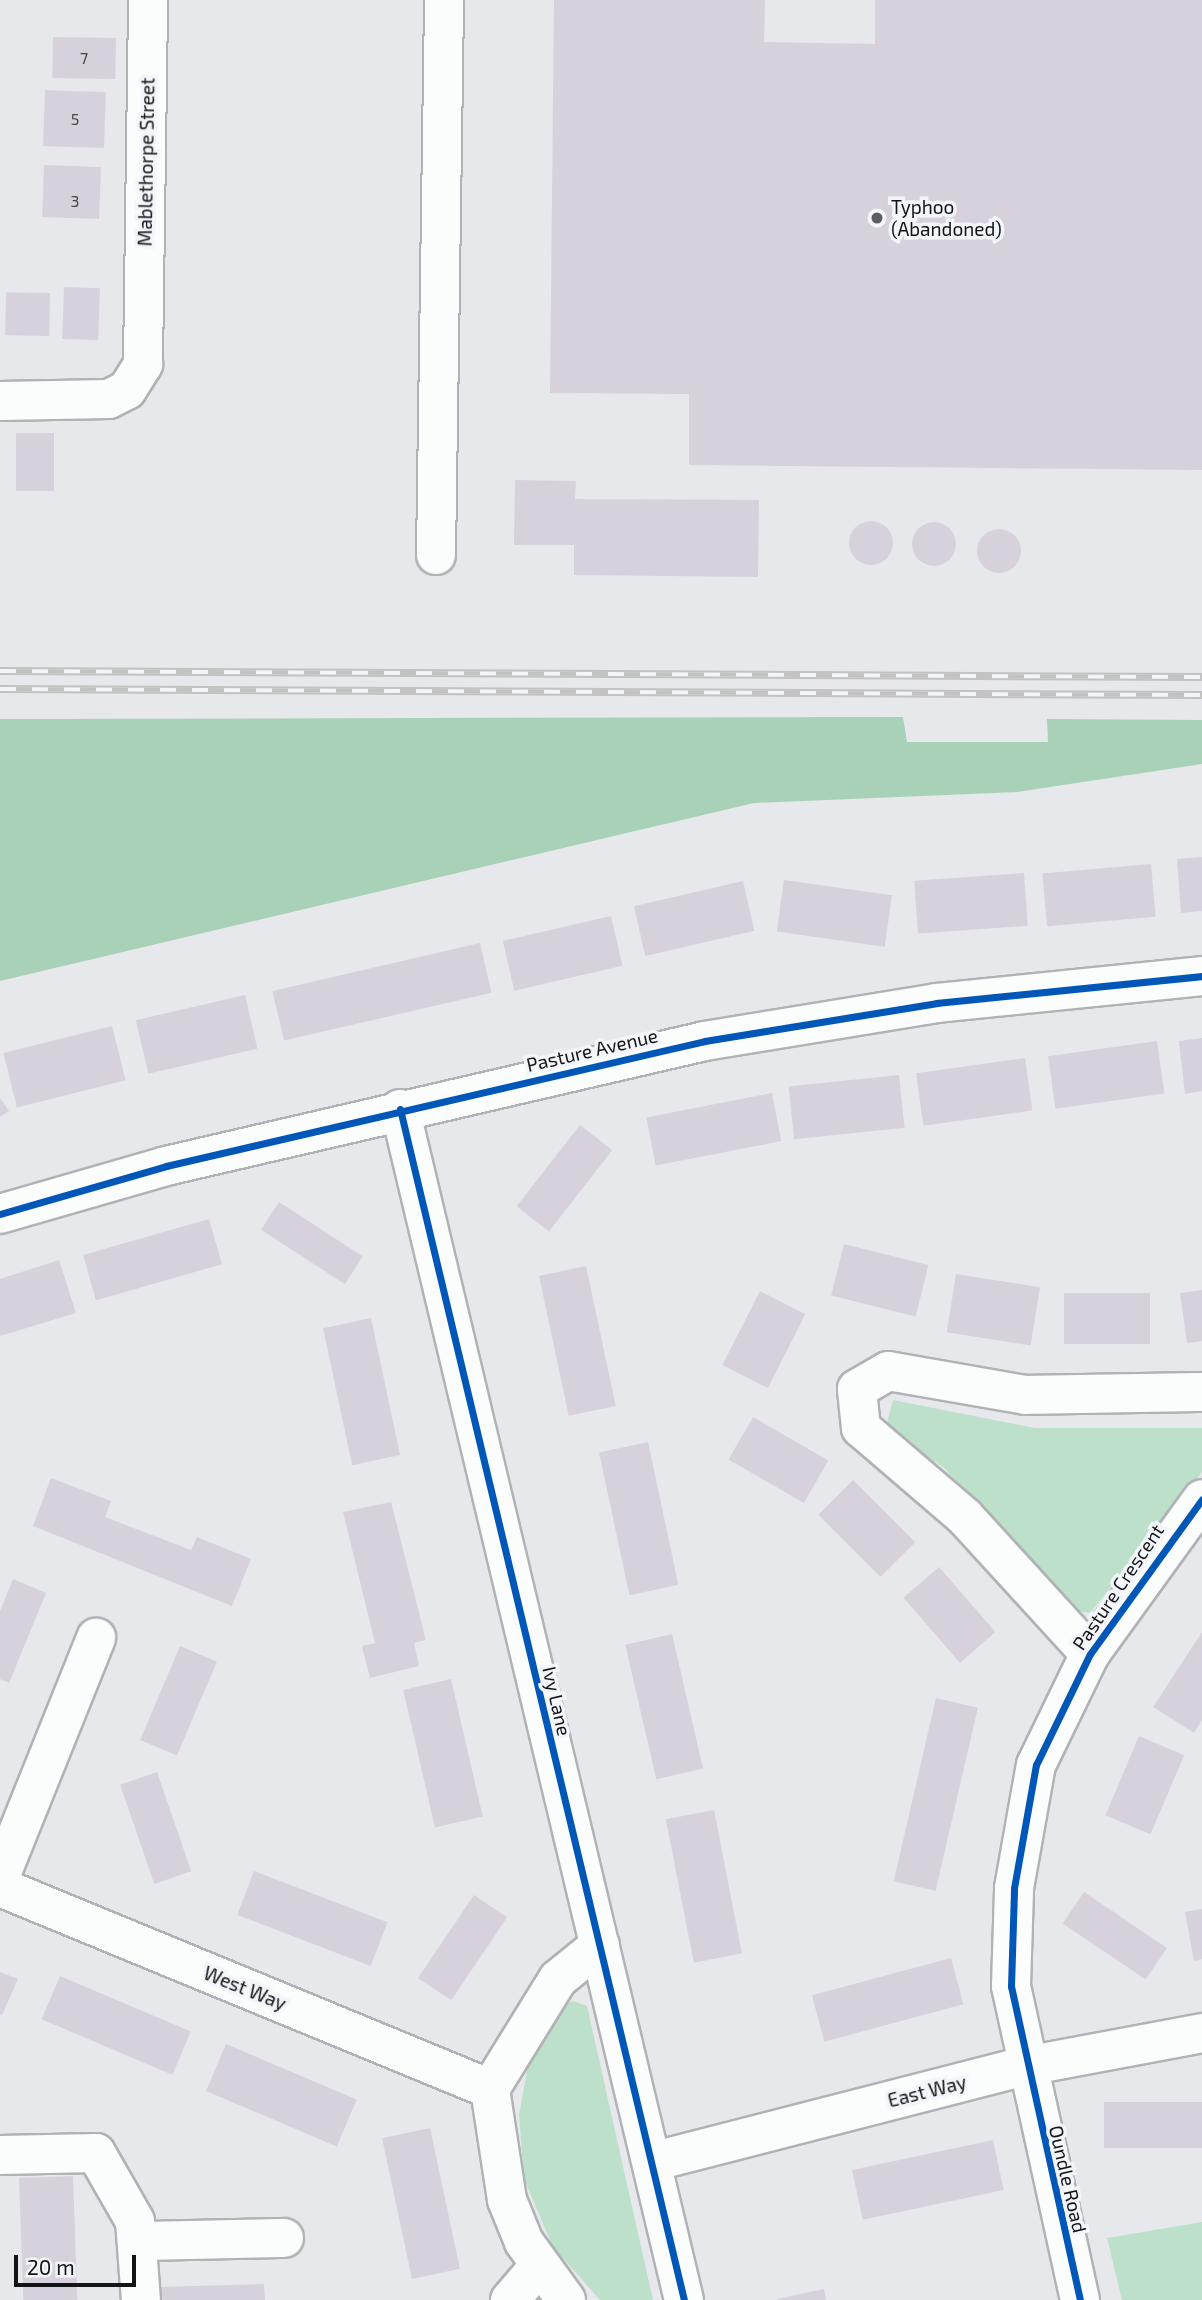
<!DOCTYPE html>
<style>
body{margin:0}
#map{position:relative;width:1202px;height:2300px;overflow:hidden;background:#e7e8eb;font-family:"Exo 2",sans-serif}
div>[style]{position:absolute}
.green>*{inset:0;background:#bce0c9}
.forest>*{inset:0;background:#a9d1b8}
.building>*{inset:0;background:#d7d1db;transform-origin:0 0}
.round{border-radius:50%}
.roads{filter:drop-shadow(2px 0 #b1b2b5) drop-shadow(-2px 0 #b1b2b5) drop-shadow(0 2px #b1b2b5) drop-shadow(0 -2px #b1b2b5)}
.minor>*{height:38px;margin:-19px;padding:0 19px;transform-origin:19px;border-radius:19px;background:#fbfcfc}
.rail>*{height:8px;margin-top:-4px;transform-origin:0;background:repeating-linear-gradient(90deg,#f2f5fa 0 16px,#c2c2c3 0 32px);box-sizing:border-box;border-block:2px solid #c2c2c3}
.cycleway>*{height:7px;margin:-3.5px;padding:0 3.5px;transform-origin:3.5px;border-radius:3.5px;background:#0057b8}
.dots>*{width:19px;height:19px;translate:-50% -50%;box-sizing:border-box;border:4px solid #f2f5fa;border-radius:50%}
span{translate:-50% -50%;white-space:nowrap;text-align:center;line-height:1.15;-webkit-text-stroke:7px #f2f5fa;paint-order:stroke}
.number-label{font-size:16px;color:#48464a}
.number-label span{-webkit-text-stroke-width:0}
.street-label{font-size:19px;color:#141416}
.poi-label{font-size:19px;color:#141416}
.left{translate:0 -50%;text-align:left}
.scale{position:absolute;left:14px;top:2255px;width:122px;height:32px;box-sizing:border-box;border:4px solid #141416;border-top:0;padding-left:9px;font-size:21px;line-height:24px;white-space:nowrap;color:#141416;-webkit-text-stroke:5px #f2f5fa;paint-order:stroke}
</style>
<div id="map">
<div class="green">
<div style="clip-path:polygon(893px 1400px,1035px 1428px,1202px 1428px,1202px 1472px,1090px 1613px,1077px 1611px,943px 1467px,885px 1430px)"></div>
<div style="clip-path:polygon(573px 2001px,587px 2006px,653px 2300px,600px 2300px,553px 2247px,524px 2179px,519px 2115px,528px 2066px,549px 2012px)"></div>
<div style="clip-path:polygon(1202px 2222px,1202px 2300px,1122px 2300px,1107px 2238px)"></div>
</div>
<div class="forest">
<div style="clip-path:polygon(903px 717px,907px 742px,1048px 742px,1047px 719px,1202px 720px,1202px 764px,1017px 792px,754px 803px,0 981px,0 719px)"></div>
</div>
<div class="building">
<div style="clip-path:polygon(554px 0,765px 0,764px 42px,875px 44px,875px 0,1202px 0,1202px 470px,689px 465px,689px 394px,550px 393px)"></div>
<div style="left:53px;top:37px;width:63px;height:41px;rotate:1deg"></div>
<div style="left:45px;top:90px;width:61px;height:56px;rotate:2deg"></div>
<div style="left:44px;top:165px;width:57px;height:52px;rotate:2deg"></div>
<div style="left:64px;top:287px;width:36px;height:52px;rotate:2deg"></div>
<div style="left:50px;top:293px;width:43px;height:44px;rotate:91deg"></div>
<div style="left:16px;top:433px;width:38px;height:58px"></div>
<div style="clip-path:polygon(515px 480px,576px 481px,575px 499px,759px 500px,758px 577px,574px 575px,574px 545px,514px 545px)"></div>
<div class="round" style="left:849px;top:521px;width:44px;height:44px"></div>
<div class="round" style="left:912px;top:522px;width:44px;height:44px"></div>
<div class="round" style="left:977px;top:529px;width:44px;height:44px"></div>
<div style="clip-path:polygon(1202px 857px,1202px 911px,1181px 913px,1177px 859px)"></div>
<div style="left:1151px;top:864px;width:53px;height:109px;rotate:85deg"></div>
<div style="left:1024px;top:873px;width:53px;height:110px;rotate:86deg"></div>
<div style="left:784px;top:880px;width:109px;height:52px;rotate:8deg"></div>
<div style="left:743px;top:881px;width:51px;height:112px;rotate:77deg"></div>
<div style="left:611px;top:916px;width:51px;height:111px;rotate:77deg"></div>
<div style="left:480px;top:943px;width:51px;height:213px;rotate:77deg"></div>
<div style="left:245px;top:995px;width:55px;height:112px;rotate:77deg"></div>
<div style="left:112px;top:1026px;width:56px;height:112px;rotate:76deg"></div>
<div style="clip-path:polygon(1202px 1038px,1202px 1091px,1185px 1094px,1179px 1041px)"></div>
<div style="left:1157px;top:1041px;width:53px;height:110px;rotate:82deg"></div>
<div style="left:1025px;top:1058px;width:53px;height:110px;rotate:82deg"></div>
<div style="left:899px;top:1075px;width:53px;height:111px;rotate:84deg"></div>
<div style="left:772px;top:1093px;width:49px;height:128px;rotate:79deg"></div>
<div style="clip-path:polygon(0 1098px,9px 1111px,0 1117px)"></div>
<div style="left:580px;top:1125px;width:41px;height:103px;rotate:38deg"></div>
<div style="left:279px;top:1202px;width:100px;height:33px;rotate:33deg"></div>
<div style="left:209px;top:1219px;width:47px;height:131px;rotate:74deg"></div>
<div style="left:844px;top:1244px;width:87px;height:53px;rotate:14deg"></div>
<div style="clip-path:polygon(59px 1260px,76px 1313px,0 1336px,0 1279px)"></div>
<div style="left:586px;top:1266px;width:143px;height:48px;rotate:78deg"></div>
<div style="left:956px;top:1274px;width:85px;height:59px;rotate:9deg"></div>
<div style="clip-path:polygon(1202px 1290px,1202px 1341px,1187px 1343px,1180px 1293px)"></div>
<div style="left:760px;top:1291px;width:51px;height:83px;rotate:27deg"></div>
<div style="left:1064px;top:1293px;width:86px;height:51px"></div>
<div style="left:371px;top:1318px;width:140px;height:49px;rotate:78deg"></div>
<div style="left:753px;top:1417px;width:87px;height:49px;rotate:30deg"></div>
<div style="left:648px;top:1442px;width:146px;height:50px;rotate:78deg"></div>
<div style="clip-path:polygon(51px 1478px,111px 1501px,105px 1517px,191px 1550px,197px 1537px,251px 1559px,232px 1606px,33px 1526px)"></div>
<div style="left:853px;top:1480px;width:88px;height:49px;rotate:45deg"></div>
<div style="clip-path:polygon(391px 1502px,426px 1640px,414px 1643px,419px 1666px,370px 1678px,362px 1646px,375px 1643px,343px 1512px)"></div>
<div style="left:939px;top:1567px;width:86px;height:47px;rotate:49deg"></div>
<div style="clip-path:polygon(13px 1579px,46px 1593px,9px 1683px,0 1679px,0 1611px)"></div>
<div style="clip-path:polygon(1202px 1632px,1202px 1720px,1194px 1733px,1153px 1707px)"></div>
<div style="left:672px;top:1634px;width:138px;height:48px;rotate:77deg"></div>
<div style="left:180px;top:1646px;width:40px;height:102px;rotate:23deg"></div>
<div style="left:451px;top:1679px;width:141px;height:49px;rotate:77deg"></div>
<div style="left:936px;top:1698px;width:43px;height:188px;rotate:13deg"></div>
<div style="left:1139px;top:1736px;width:49px;height:86px;rotate:23deg"></div>
<div style="left:157px;top:1772px;width:105px;height:39px;rotate:71deg"></div>
<div style="left:714px;top:1810px;width:146px;height:49px;rotate:79deg"></div>
<div style="left:254px;top:1871px;width:143px;height:47px;rotate:21deg"></div>
<div style="left:1084px;top:1892px;width:100px;height:38px;rotate:34deg"></div>
<div style="left:474px;top:1895px;width:40px;height:100px;rotate:34deg"></div>
<div style="clip-path:polygon(1202px 1909px,1202px 1959px,1194px 1961px,1185px 1912px)"></div>
<div style="left:951px;top:1958px;width:48px;height:144px;rotate:75deg"></div>
<div style="clip-path:polygon(0 1972px,18px 1979px,2px 2015px,0 2014px)"></div>
<div style="left:60px;top:1976px;width:142px;height:47px;rotate:23deg"></div>
<div style="left:226px;top:2044px;width:142px;height:51px;rotate:23deg"></div>
<div style="left:1202px;top:2102px;width:46px;height:98px;rotate:90deg"></div>
<div style="left:430px;top:2128px;width:144px;height:49px;rotate:78deg"></div>
<div style="left:993px;top:2140px;width:51px;height:144px;rotate:78deg"></div>
<div style="left:73px;top:2176px;width:124px;height:54px;rotate:88deg"></div>
<div style="clip-path:polygon(264px 2284px,265px 2300px,159px 2300px,158px 2287px)"></div>
<div style="clip-path:polygon(824px 2289px,826px 2300px,777px 2300px,777px 2299px)"></div>
</div>
<div class="roads">
<div class="minor">
<div style="left:0;top:401px;width:109px;rotate:-1.1deg"></div>
<div style="left:109px;top:399px;width:20px;rotate:-27deg"></div>
<div style="left:127px;top:390px;width:31px;rotate:-58deg"></div>
<div style="left:143px;top:364px;width:364px;rotate:-89.2deg"></div>
<div style="left:436px;top:555px;width:555px;rotate:-89.17deg"></div>
<div style="left:400px;top:1109px;width:1224px;rotate:76.59deg"></div>
<div style="left:0;top:1214px;width:173px;rotate:-16.1deg"></div>
<div style="left:166px;top:1166px;width:553px;rotate:-13.06deg"></div>
<div style="left:705px;top:1041px;width:235px;rotate:-9.3deg"></div>
<div style="left:937px;top:1003px;width:266px;rotate:-5.8deg"></div>
<div style="left:1090px;top:1654px;width:185px;rotate:-132.4deg"></div>
<div style="left:965px;top:1517px;width:137px;rotate:-139.4deg"></div>
<div style="left:861px;top:1428px;width:39px;rotate:-96deg"></div>
<div style="left:857px;top:1389px;width:36px;rotate:-30deg"></div>
<div style="left:888px;top:1371px;width:139px;rotate:9.9deg"></div>
<div style="left:1025px;top:1395px;width:177px;rotate:-1deg"></div>
<div style="left:0;top:1877px;width:258px;rotate:-68.1deg"></div>
<div style="left:0;top:1887px;width:530px;rotate:22.4deg"></div>
<div style="left:0;top:2155px;width:96px;rotate:-1.2deg"></div>
<div style="left:96px;top:2153px;width:78px;rotate:60.2deg"></div>
<div style="left:135px;top:2221px;width:79px;rotate:85.7deg"></div>
<div style="left:655px;top:2161px;width:383px;rotate:-14.4deg"></div>
<div style="left:1026px;top:2066px;width:179px;rotate:-10.6deg"></div>
<div style="left:140px;top:2241px;width:144px;rotate:-1.2deg"></div>
<div style="left:510px;top:2300px;width:45px;rotate:-49.5deg"></div>
<div style="left:566px;top:2300px;width:72px;rotate:-125.9deg"></div>
<div style="left:524px;top:2242px;width:45px;rotate:-112deg"></div>
<div style="left:507px;top:2200px;width:112px;rotate:-98.7deg"></div>
<div style="left:490px;top:2089px;width:129px;rotate:-58.3deg"></div>
<div style="left:558px;top:1979px;width:54px;rotate:-39deg"></div>
<div style="left:1080px;top:2300px;width:321px;rotate:-102.4deg"></div>
<div style="left:1011px;top:1986px;width:98px;rotate:-88.2deg"></div>
<div style="left:1014px;top:1888px;width:125px;rotate:-79.9deg"></div>
<div style="left:1036px;top:1765px;width:123px;rotate:-64.1deg"></div>
<div style="left:1090px;top:1654px;width:191px;rotate:-54.1deg"></div>
</div>
</div>
<div class="rail">
<div style="left:0;top:671px;width:1202px;rotate:0.29deg"></div>
<div style="left:0;top:689px;width:1202px;rotate:0.29deg"></div>
</div>
<div class="cycleway">
<div style="left:400px;top:1109px;width:1224px;rotate:76.59deg"></div>
<div style="left:0;top:1214px;width:173px;rotate:-16.1deg"></div>
<div style="left:166px;top:1166px;width:553px;rotate:-13.06deg"></div>
<div style="left:705px;top:1041px;width:235px;rotate:-9.3deg"></div>
<div style="left:937px;top:1003px;width:266px;rotate:-5.8deg"></div>
<div style="left:1080px;top:2300px;width:321px;rotate:-102.4deg"></div>
<div style="left:1011px;top:1986px;width:98px;rotate:-88.2deg"></div>
<div style="left:1014px;top:1888px;width:125px;rotate:-79.9deg"></div>
<div style="left:1036px;top:1765px;width:123px;rotate:-64.1deg"></div>
<div style="left:1090px;top:1654px;width:191px;rotate:-54.1deg"></div>
</div>
<div class="dots">
<div style="left:877px;top:218px;background:#5e5e61"></div>
</div>
<div class="number-label">
<span style="left:84px;top:58px">7</span>
<span style="left:75px;top:119px">5</span>
<span style="left:75px;top:201px">3</span>
</div>
<div class="street-label">
<span style="left:146px;top:162px;rotate:-89deg">Mablethorpe Street</span>
<span style="left:592px;top:1050px;rotate:-13deg">Pasture Avenue</span>
<span style="left:1118px;top:1587px;rotate:-56deg">Pasture Crescent</span>
<span style="left:557px;top:1701px;rotate:77deg">Ivy Lane</span>
<span style="left:245px;top:1988px;rotate:22deg">West Way</span>
<span style="left:927px;top:2091px;rotate:-14deg">East Way</span>
<span style="left:1068px;top:2179px;rotate:77deg">Oundle Road</span>
</div>
<div class="poi-label">
<span class="left" style="left:891px;top:218px">Typhoo<br>(Abandoned)</span>
</div>
<div class="scale">20 m</div>
</div>
